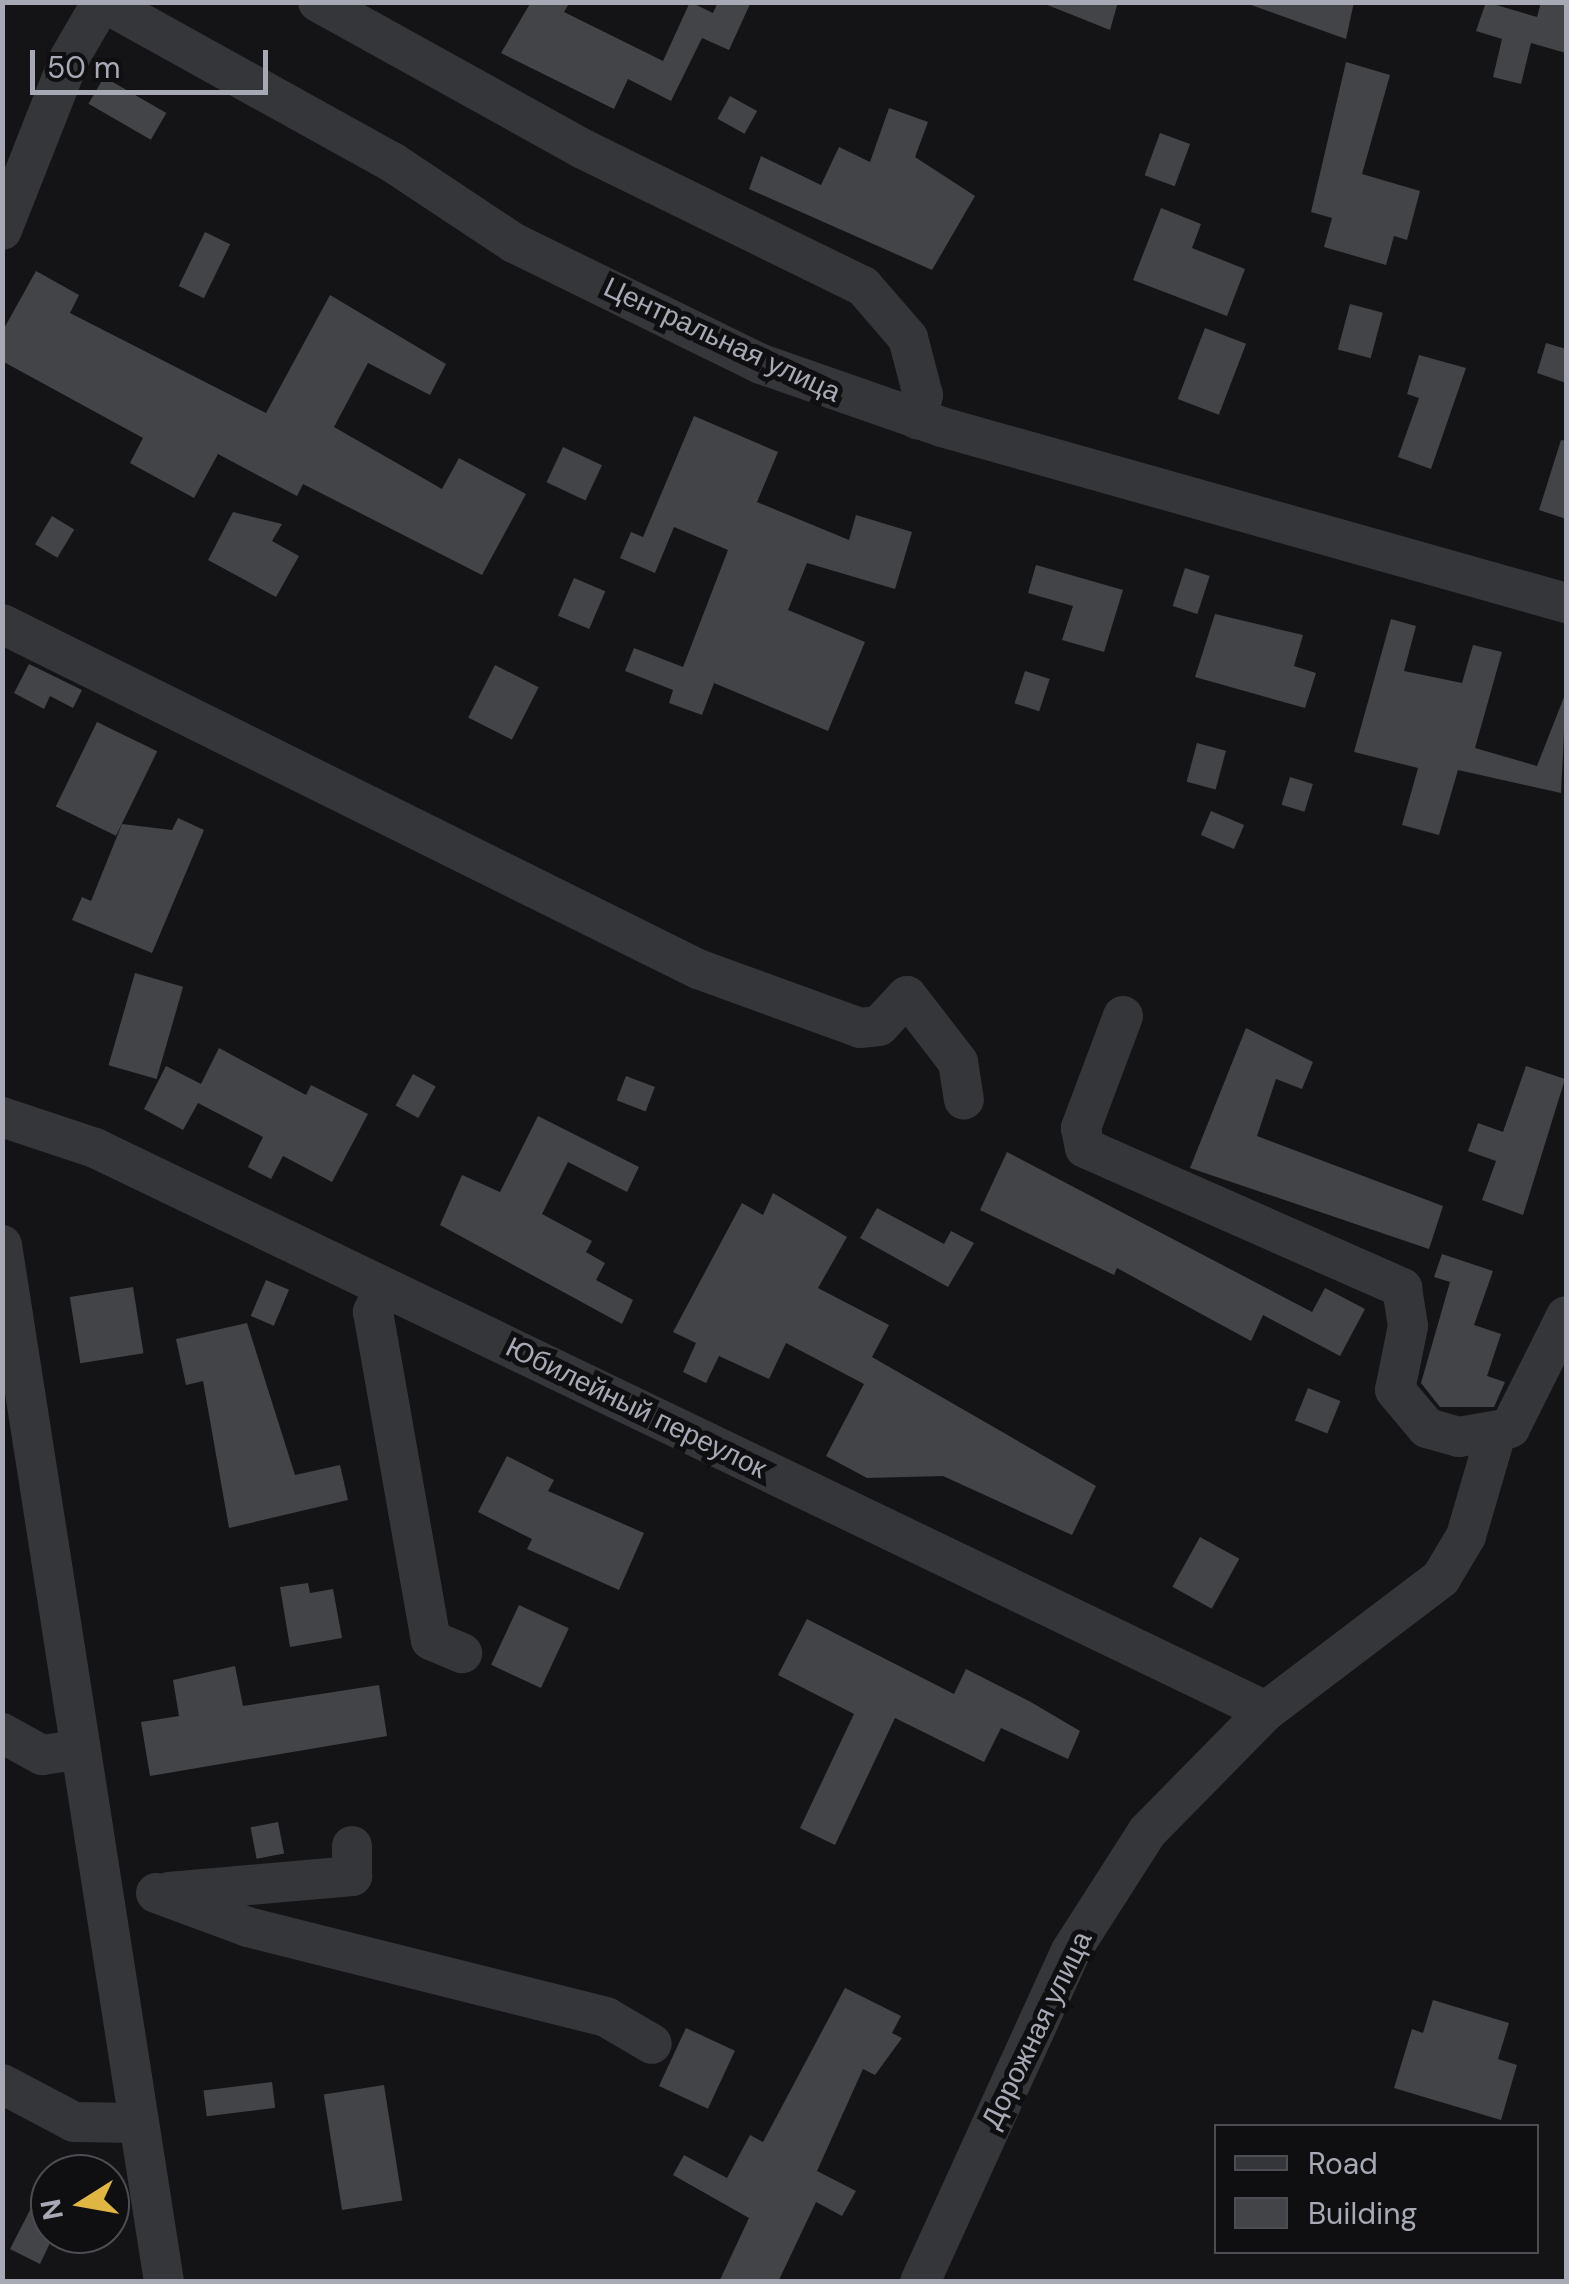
<!DOCTYPE html>
<meta charset="utf-8">
<style>
body{margin:0}
#map{position:relative;width:1569px;height:2284px;overflow:hidden;background:#141416;font-family:"DM Sans",sans-serif}
div>[style]{position:absolute}
.building>*{inset:0;background:#434448;transform-origin:0 0}
.minor>*{height:40px;margin:-20px;padding:0 20px;transform-origin:20px;border-radius:20px;background:#35363a}
span{translate:-50% -50%;white-space:nowrap;text-align:center;line-height:1.15;-webkit-text-stroke:10px #0f0f11;paint-order:stroke}
.street-label{font-size:28px;color:#a7aab5}
.frame{position:absolute;inset:0;border:5px solid #a7aab5;pointer-events:none}
.legend{position:absolute;left:1214px;top:2124px;width:325px;height:130px;box-sizing:border-box;background:#0f0f11;border:2px solid #4c4d53;margin:0;padding:12px 18px;list-style:none;font-size:30px;color:#a7aab5}
.legend li{display:flex;align-items:center;gap:20px;height:50px}
.legend b{width:50px;border:2px solid #4c4d53}
.north{position:absolute;left:30px;top:2154px;width:100px;height:100px;box-sizing:border-box;background:#0f0f11;border:2px solid #4c4d53;border-radius:50%;rotate:259deg;font-size:28px;font-weight:700;line-height:40px;text-align:center;color:#a7aab5}
.north::after{content:'';display:block;margin:auto;width:35px;height:45px;background:#e0b642;clip-path:polygon(50% 0,100% 100%,50% 72%,0 100%)}
.scale{position:absolute;left:30px;top:50px;width:238px;height:45px;box-sizing:border-box;border:5px solid #a7aab5;border-top:0;padding-left:12px;font-size:30px;line-height:35px;white-space:nowrap;color:#a7aab5;-webkit-text-stroke:8px #0f0f11;paint-order:stroke}
</style>
<div id="map">
<div class="building">
<div style="clip-path:polygon(531px 2px,570px 2px,564px 12px,663px 61px,690px 2px,713px 13px,718px 2px,751px 2px,729px 50px,702px 38px,671px 101px,628px 79px,614px 109px,501px 53px)"></div>
<div style="clip-path:polygon(1040px 2px,1118px 2px,1110px 30px)"></div>
<div style="clip-path:polygon(1243px 2px,1354px 2px,1346px 39px)"></div>
<div style="clip-path:polygon(1486px 2px,1537px 17px,1541px 2px,1566px 2px,1566px 53px,1531px 43px,1521px 84px,1493px 77px,1502px 39px,1476px 31px)"></div>
<div style="clip-path:polygon(1346px 62px,1390px 75px,1362px 174px,1420px 191px,1407px 240px,1394px 236px,1386px 265px,1324px 247px,1332px 218px,1311px 212px)"></div>
<div style="left:104px;top:77px;width:72px;height:31px;rotate:30deg"></div>
<div style="left:730px;top:96px;width:31px;height:26px;rotate:29deg"></div>
<div style="clip-path:polygon(889px 108px,928px 122px,915px 157px,975px 196px,932px 270px,749px 189px,761px 156px,821px 185px,839px 147px,870px 162px)"></div>
<div style="left:1160px;top:133px;width:32px;height:45px;rotate:20deg"></div>
<div style="clip-path:polygon(1161px 208px,1201px 224px,1192px 248px,1245px 269px,1227px 316px,1133px 280px)"></div>
<div style="left:205px;top:232px;width:28px;height:60px;rotate:26deg"></div>
<div style="clip-path:polygon(36px 271px,79px 295px,70px 313px,266px 413px,330px 295px,446px 364px,430px 395px,368px 363px,334px 427px,442px 489px,459px 458px,526px 494px,482px 575px,303px 484px,297px 496px,218px 454px,194px 498px,130px 463px,143px 438px,2px 361px,2px 332px)"></div>
<div style="left:1350px;top:304px;width:34px;height:47px;rotate:15deg"></div>
<div style="left:1205px;top:328px;width:44px;height:76px;rotate:21deg"></div>
<div style="clip-path:polygon(1546px 343px,1566px 349px,1566px 383px,1537px 373px)"></div>
<div style="clip-path:polygon(1419px 355px,1466px 368px,1431px 469px,1398px 457px,1419px 398px,1407px 394px)"></div>
<div style="clip-path:polygon(694px 416px,778px 452px,757px 502px,849px 540px,856px 515px,912px 532px,895px 589px,807px 563px,788px 610px,865px 642px,828px 731px,714px 683px,702px 715px,669px 703px,673px 690px,625px 671px,634px 648px,683px 667px,728px 550px,674px 527px,655px 573px,620px 558px,631px 532px,643px 537px)"></div>
<div style="clip-path:polygon(1561px 440px,1566px 441px,1566px 519px,1539px 510px)"></div>
<div style="left:563px;top:447px;width:43px;height:39px;rotate:25deg"></div>
<div style="clip-path:polygon(233px 512px,282px 524px,272px 541px,299px 556px,276px 597px,208px 560px)"></div>
<div style="left:52px;top:516px;width:26px;height:33px;rotate:31deg"></div>
<div style="clip-path:polygon(1036px 565px,1123px 590px,1104px 652px,1062px 640px,1073px 606px,1028px 593px)"></div>
<div style="left:1185px;top:568px;width:26px;height:40px;rotate:18deg"></div>
<div style="left:574px;top:578px;width:34px;height:41px;rotate:23deg"></div>
<div style="clip-path:polygon(1215px 614px,1303px 635px,1294px 666px,1316px 673px,1305px 708px,1195px 677px)"></div>
<div style="clip-path:polygon(1391px 619px,1416px 626px,1404px 671px,1462px 683px,1473px 645px,1502px 652px,1475px 748px,1537px 766px,1566px 692px,1561px 793px,1458px 770px,1439px 835px,1402px 825px,1418px 768px,1354px 752px)"></div>
<div style="clip-path:polygon(29px 664px,82px 690px,73px 708px,50px 696px,44px 709px,14px 693px)"></div>
<div style="left:495px;top:665px;width:49px;height:59px;rotate:27deg"></div>
<div style="left:1025px;top:671px;width:26px;height:34px;rotate:18deg"></div>
<div style="left:97px;top:722px;width:67px;height:94px;rotate:26deg"></div>
<div style="left:1197px;top:743px;width:30px;height:40px;rotate:15deg"></div>
<div style="left:1290px;top:777px;width:24px;height:29px;rotate:17deg"></div>
<div style="left:1211px;top:811px;width:36px;height:26px;rotate:23deg"></div>
<div style="clip-path:polygon(178px 818px,204px 830px,152px 953px,72px 920px,82px 897px,91px 901px,122px 824px,172px 830px)"></div>
<div style="left:135px;top:973px;width:50px;height:96px;rotate:16deg"></div>
<div style="clip-path:polygon(1246px 1028px,1313px 1062px,1302px 1089px,1276px 1079px,1257px 1136px,1443px 1206px,1429px 1249px,1190px 1168px)"></div>
<div style="clip-path:polygon(219px 1048px,306px 1095px,311px 1085px,368px 1114px,332px 1182px,283px 1156px,271px 1179px,248px 1167px,263px 1137px,198px 1103px,183px 1130px,144px 1109px,166px 1066px,201px 1084px)"></div>
<div style="clip-path:polygon(1526px 1066px,1565px 1079px,1523px 1215px,1482px 1200px,1496px 1161px,1468px 1151px,1478px 1123px,1503px 1132px)"></div>
<div style="left:413px;top:1074px;width:26px;height:36px;rotate:29deg"></div>
<div style="left:626px;top:1076px;width:31px;height:26px;rotate:21deg"></div>
<div style="clip-path:polygon(538px 1116px,639px 1167px,627px 1192px,568px 1162px,542px 1214px,592px 1241px,586px 1252px,605px 1263px,596px 1280px,633px 1300px,622px 1324px,440px 1225px,462px 1175px,500px 1192px)"></div>
<div style="clip-path:polygon(1007px 1152px,1312px 1312px,1325px 1288px,1365px 1309px,1340px 1356px,1263px 1315px,1251px 1341px,1117px 1268px,1114px 1275px,980px 1210px)"></div>
<div style="clip-path:polygon(773px 1193px,847px 1237px,818px 1288px,889px 1325px,872px 1357px,1096px 1486px,1072px 1535px,943px 1476px,867px 1478px,826px 1456px,864px 1384px,786px 1343px,769px 1379px,719px 1356px,706px 1383px,683px 1372px,696px 1343px,673px 1332px,742px 1203px,763px 1215px)"></div>
<div style="clip-path:polygon(877px 1208px,944px 1244px,951px 1231px,974px 1243px,948px 1287px,860px 1238px)"></div>
<div style="clip-path:polygon(1442px 1254px,1493px 1271px,1474px 1325px,1501px 1334px,1487px 1376px,1505px 1382px,1494px 1407px,1440px 1407px,1421px 1383px,1450px 1282px,1434px 1277px)"></div>
<div style="left:266px;top:1280px;width:25px;height:39px;rotate:23deg"></div>
<div style="left:133px;top:1287px;width:67px;height:64px;rotate:81deg"></div>
<div style="clip-path:polygon(247px 1323px,295px 1475px,340px 1465px,348px 1500px,229px 1528px,203px 1381px,186px 1385px,176px 1339px)"></div>
<div style="left:1308px;top:1388px;width:35px;height:35px;rotate:22deg"></div>
<div style="clip-path:polygon(507px 1456px,554px 1480px,548px 1491px,644px 1533px,619px 1590px,527px 1549px,532px 1539px,478px 1512px)"></div>
<div style="left:1200px;top:1537px;width:45px;height:57px;rotate:29deg"></div>
<div style="clip-path:polygon(308px 1583px,310px 1593px,333px 1589px,342px 1638px,290px 1647px,280px 1587px)"></div>
<div style="left:519px;top:1605px;width:55px;height:66px;rotate:25deg"></div>
<div style="clip-path:polygon(807px 1619px,954px 1694px,966px 1669px,1029px 1701px,1080px 1731px,1068px 1759px,1001px 1728px,984px 1762px,895px 1718px,835px 1845px,800px 1828px,854px 1714px,778px 1675px)"></div>
<div style="clip-path:polygon(235px 1666px,243px 1706px,379px 1685px,387px 1736px,150px 1776px,141px 1722px,179px 1716px,173px 1680px)"></div>
<div style="left:278px;top:1822px;width:32px;height:28px;rotate:79deg"></div>
<div style="clip-path:polygon(845px 1988px,901px 2016px,892px 2033px,902px 2038px,875px 2075px,863px 2069px,817px 2171px,856px 2191px,842px 2216px,816px 2202px,778px 2282px,719px 2282px,749px 2218px,673px 2175px,684px 2155px,727px 2178px,750px 2135px,763px 2142px)"></div>
<div style="clip-path:polygon(1433px 2000px,1509px 2023px,1498px 2059px,1517px 2065px,1501px 2120px,1394px 2088px,1412px 2029px,1423px 2033px)"></div>
<div style="left:686px;top:2028px;width:54px;height:64px;rotate:25deg"></div>
<div style="left:272px;top:2082px;width:26px;height:69px;rotate:83deg"></div>
<div style="left:384px;top:2085px;width:117px;height:61px;rotate:81deg"></div>
<div style="clip-path:polygon(50px 2171px,50px 2243px,40px 2264px,10px 2249px)"></div>
</div>
<div class="minor">
<div style="left:103px;top:2px;width:330px;rotate:29deg"></div>
<div style="left:392px;top:162px;width:146px;rotate:33.6deg"></div>
<div style="left:514px;top:243px;width:275px;rotate:26.1deg"></div>
<div style="left:761px;top:364px;width:192px;rotate:19.2deg"></div>
<div style="left:942px;top:427px;width:648px;rotate:15.75deg"></div>
<div style="left:318px;top:2px;width:303px;rotate:29deg"></div>
<div style="left:583px;top:149px;width:312px;rotate:26.1deg"></div>
<div style="left:863px;top:286px;width:69px;rotate:49.1deg"></div>
<div style="left:908px;top:338px;width:59px;rotate:75.3deg"></div>
<div style="left:923px;top:395px;width:25px;rotate:104deg"></div>
<div style="left:2px;top:230px;width:186px;rotate:-68.5deg"></div>
<div style="left:70px;top:57px;width:64px;rotate:-59.8deg"></div>
<div style="left:2px;top:624px;width:777px;rotate:26.37deg"></div>
<div style="left:698px;top:969px;width:172px;rotate:20deg"></div>
<div style="left:860px;top:1028px;width:19px;rotate:-6deg"></div>
<div style="left:879px;top:1026px;width:41px;rotate:-47deg"></div>
<div style="left:907px;top:996px;width:83px;rotate:52.3deg"></div>
<div style="left:958px;top:1062px;width:38px;rotate:81deg"></div>
<div style="left:1123px;top:1016px;width:120px;rotate:110.6deg"></div>
<div style="left:1081px;top:1128px;width:20px;rotate:79deg"></div>
<div style="left:1085px;top:1148px;width:347px;rotate:23.8deg"></div>
<div style="left:1402px;top:1288px;width:38px;rotate:81deg"></div>
<div style="left:1408px;top:1326px;width:65px;rotate:101.5deg"></div>
<div style="left:1395px;top:1390px;width:50px;rotate:49.9deg"></div>
<div style="left:1427px;top:1428px;width:33px;rotate:16deg"></div>
<div style="left:1459px;top:1437px;width:52px;rotate:-10deg"></div>
<div style="left:1510px;top:1428px;width:125px;rotate:-63.4deg"></div>
<div style="left:2px;top:1117px;width:98px;rotate:18.4deg"></div>
<div style="left:95px;top:1148px;width:1299px;rotate:25.68deg"></div>
<div style="left:2px;top:1245px;width:1050px;rotate:81.12deg"></div>
<div style="left:385px;top:1288px;width:27px;rotate:117deg"></div>
<div style="left:373px;top:1312px;width:333px;rotate:80deg"></div>
<div style="left:431px;top:1640px;width:34px;rotate:23deg"></div>
<div style="left:2px;top:1733px;width:46px;rotate:28.8deg"></div>
<div style="left:42px;top:1755px;width:34px;rotate:-8deg"></div>
<div style="left:169px;top:1892px;width:184px;rotate:-5deg"></div>
<div style="left:352px;top:1876px;width:30px;rotate:-90deg"></div>
<div style="left:156px;top:1893px;width:98px;rotate:20.3deg"></div>
<div style="left:248px;top:1927px;width:369px;rotate:14.1deg"></div>
<div style="left:606px;top:2017px;width:53px;rotate:30.4deg"></div>
<div style="left:2px;top:2084px;width:81px;rotate:27.8deg"></div>
<div style="left:74px;top:2122px;width:61px;rotate:0.9deg"></div>
<div style="left:920px;top:2282px;width:364px;rotate:-65.5deg"></div>
<div style="left:1071px;top:1951px;width:141px;rotate:-57.4deg"></div>
<div style="left:1147px;top:1832px;width:170px;rotate:-45.5deg"></div>
<div style="left:1266px;top:1711px;width:220px;rotate:-37.2deg"></div>
<div style="left:1441px;top:1578px;width:49px;rotate:-59.2deg"></div>
<div style="left:1466px;top:1536px;width:103px;rotate:-73.7deg"></div>
</div>
<div class="street-label">
<span style="left:722px;top:340px;rotate:25deg">Центральная улица</span>
<span style="left:636px;top:1408px;rotate:26deg">Юбилейный переулок</span>
<span style="left:1037px;top:2030px;rotate:-64deg">Дорожная улица</span>
</div>
<div class="frame"></div>
<ul class="legend">
<li><b style="height:12px;background:#35363a"></b>Road</li>
<li><b style="height:28px;background:#434448"></b>Building</li>
</ul>
<div class="north">N</div>
<div class="scale">50 m</div>
</div>
